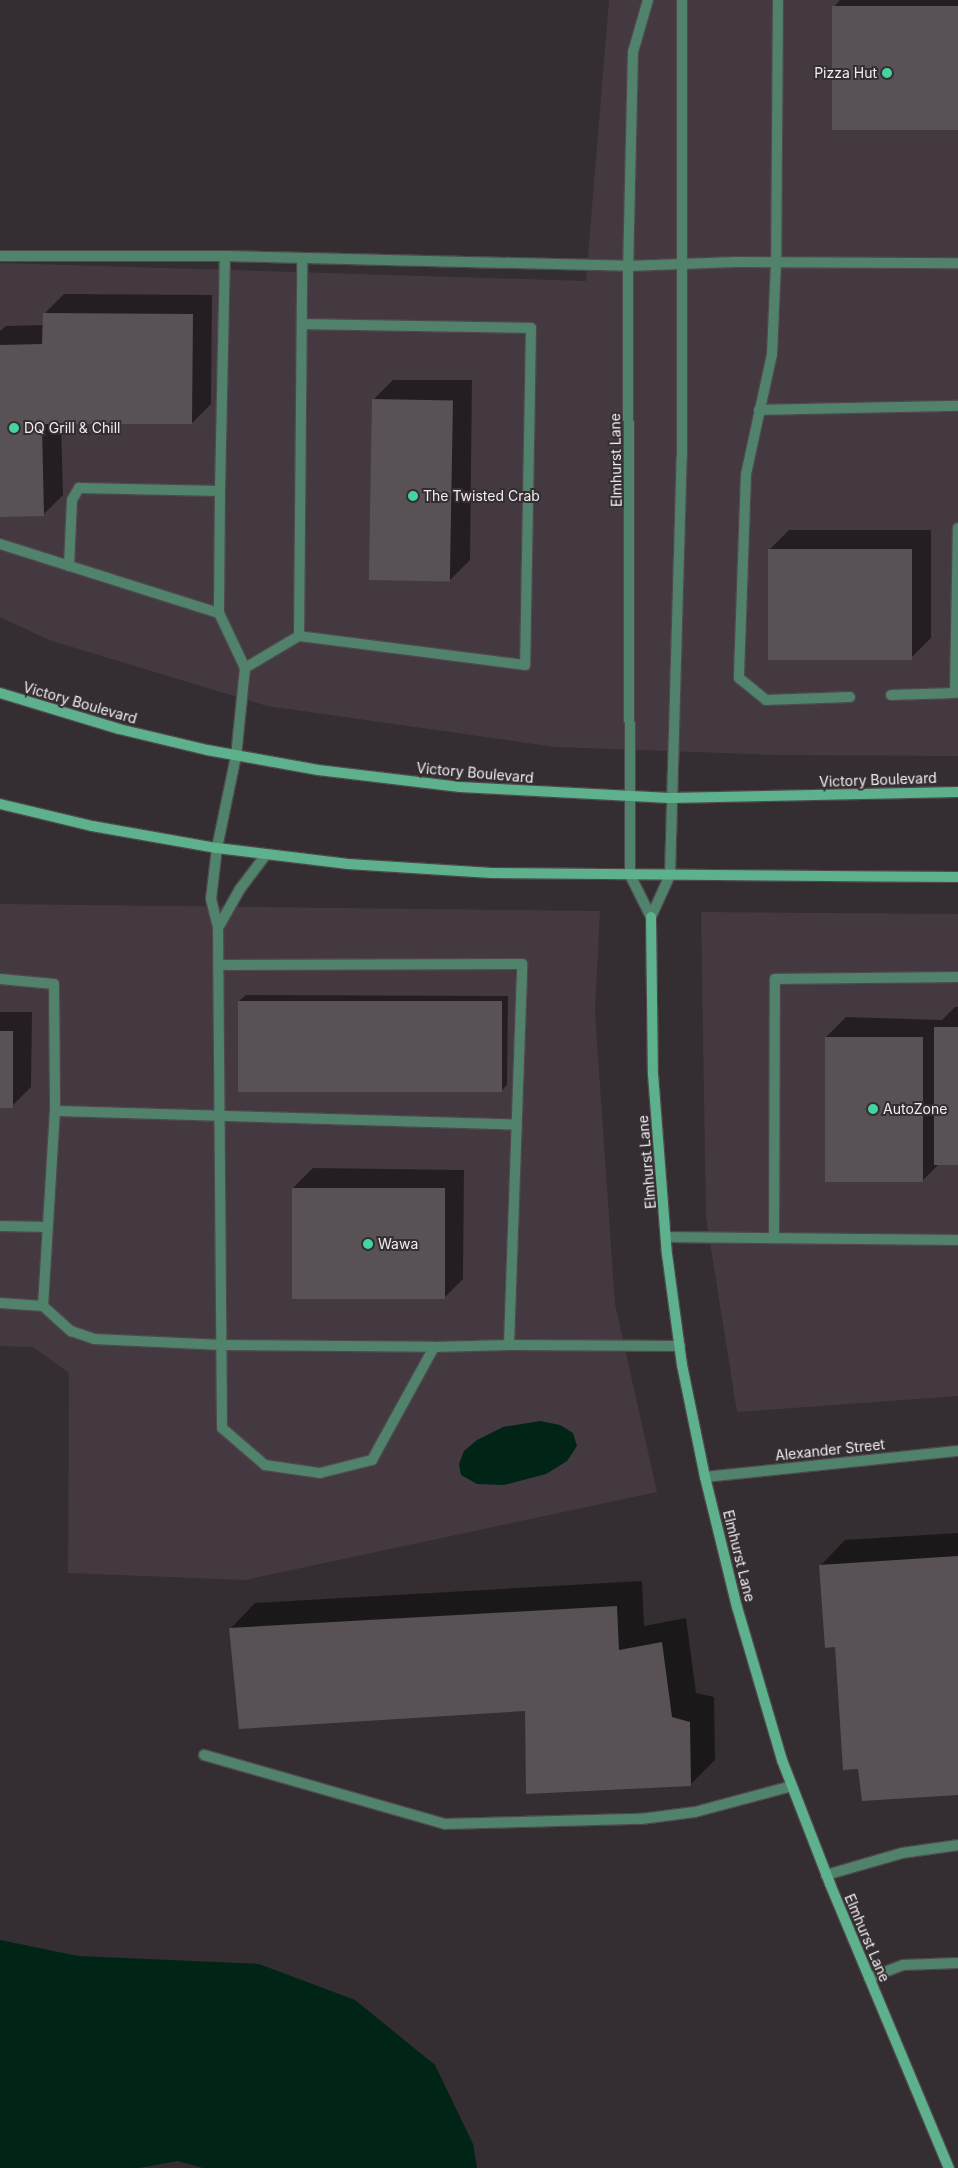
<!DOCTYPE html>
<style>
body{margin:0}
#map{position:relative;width:958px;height:2168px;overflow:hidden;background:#342d32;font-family:Inter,sans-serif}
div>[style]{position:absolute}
.built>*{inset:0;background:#443941}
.water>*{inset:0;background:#002416}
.shadow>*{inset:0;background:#0007}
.building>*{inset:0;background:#585156;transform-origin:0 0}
.roads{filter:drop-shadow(1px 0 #4f484d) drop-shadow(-1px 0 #4f484d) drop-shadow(0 1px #4f484d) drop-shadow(0 -1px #4f484d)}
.lane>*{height:10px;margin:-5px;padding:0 5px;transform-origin:5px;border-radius:5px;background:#50826c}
.street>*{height:10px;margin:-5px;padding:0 5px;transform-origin:5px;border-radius:5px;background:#50826c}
.secondary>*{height:10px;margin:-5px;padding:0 5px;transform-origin:5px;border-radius:5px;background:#5db18d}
.dots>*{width:14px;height:14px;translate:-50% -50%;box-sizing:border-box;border:2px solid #342d32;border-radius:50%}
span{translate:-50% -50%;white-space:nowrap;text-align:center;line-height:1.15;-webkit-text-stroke:4px #342d32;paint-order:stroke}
.poi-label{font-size:14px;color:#f2eef0}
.right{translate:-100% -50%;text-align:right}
.left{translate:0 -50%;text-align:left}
.street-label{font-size:14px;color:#f2eef0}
</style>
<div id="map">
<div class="built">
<div style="clip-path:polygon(609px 0,958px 0,958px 756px,779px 755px,555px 747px,267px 706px,49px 640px,0 617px,0 263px,586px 281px)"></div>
<div style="clip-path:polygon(0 904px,600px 911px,595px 1013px,615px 1304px,657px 1492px,245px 1580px,68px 1573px,69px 1373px,33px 1347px,0 1346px)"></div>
<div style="clip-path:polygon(701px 912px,958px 914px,958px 1396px,737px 1412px,706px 1217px)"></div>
</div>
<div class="water">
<div style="clip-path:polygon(540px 1421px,560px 1425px,573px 1433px,577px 1446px,567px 1461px,546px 1474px,504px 1485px,477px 1484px,461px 1475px,459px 1464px,464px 1451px,477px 1440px,503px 1427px)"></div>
<div style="clip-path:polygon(0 1940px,78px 1956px,259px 1964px,355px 2000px,435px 2065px,473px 2144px,477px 2168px,203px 2168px,178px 2161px,139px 2168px,0 2168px)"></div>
</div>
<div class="shadow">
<div style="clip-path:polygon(840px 0,958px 0,958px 128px,834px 7px)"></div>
<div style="clip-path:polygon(64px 294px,212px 295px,211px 404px,192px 423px,61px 423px,63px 495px,43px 515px,0 516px,0 331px,6px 326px,44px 325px,44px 314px)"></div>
<div style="clip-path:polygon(393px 380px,472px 380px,470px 560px,450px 580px,374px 399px)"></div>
<div style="clip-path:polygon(789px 530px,931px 530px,931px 638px,911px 658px,769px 550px)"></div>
<div style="clip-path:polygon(246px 995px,508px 996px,507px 1085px,500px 1092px,239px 1001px)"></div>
<div style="clip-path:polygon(955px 1007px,958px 1007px,958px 1164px,939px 1164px,922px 1181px,826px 1037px,846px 1017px,942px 1020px)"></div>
<div style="clip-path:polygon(0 1012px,32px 1012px,31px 1087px,11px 1107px,0 1106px)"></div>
<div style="clip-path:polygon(313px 1168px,464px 1170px,463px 1279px,443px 1299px,293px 1188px)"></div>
<div style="clip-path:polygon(958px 1533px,958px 1794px,859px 1768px,821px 1565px,845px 1540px)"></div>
<div style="clip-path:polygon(642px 1581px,644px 1626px,686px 1618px,696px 1693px,714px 1697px,715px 1760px,690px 1785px,526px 1709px,231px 1628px,255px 1603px)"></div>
</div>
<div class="building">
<div style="left:832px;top:6px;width:126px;height:124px"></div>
<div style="clip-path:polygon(43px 313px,193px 314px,192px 424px,42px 424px,44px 516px,0 517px,0 345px,42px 344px)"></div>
<div style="left:372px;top:399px;width:81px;height:181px;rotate:1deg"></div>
<div style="left:768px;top:549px;width:144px;height:111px"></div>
<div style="left:238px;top:1001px;width:264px;height:91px"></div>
<div style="left:934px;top:1027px;width:24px;height:138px"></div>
<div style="left:0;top:1031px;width:13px;height:77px"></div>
<div style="left:825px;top:1037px;width:98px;height:145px"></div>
<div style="left:292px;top:1188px;width:153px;height:111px"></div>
<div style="clip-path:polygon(958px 1556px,958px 1795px,862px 1801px,858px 1769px,843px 1770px,835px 1647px,825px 1648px,819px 1565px)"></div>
<div style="clip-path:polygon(617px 1606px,619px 1650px,662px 1642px,672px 1717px,690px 1722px,691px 1786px,526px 1794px,525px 1711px,239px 1729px,229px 1628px)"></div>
</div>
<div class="roads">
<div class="lane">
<div style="left:778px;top:0;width:263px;rotate:90.4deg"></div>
<div style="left:776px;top:263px;width:91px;rotate:92.5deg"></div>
<div style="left:772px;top:354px;width:123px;rotate:102.2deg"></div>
<div style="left:746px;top:474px;width:204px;rotate:92deg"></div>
<div style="left:739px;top:678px;width:35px;rotate:39deg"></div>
<div style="left:766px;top:700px;width:84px;rotate:-2deg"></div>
<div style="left:0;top:256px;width:225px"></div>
<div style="left:225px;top:256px;width:403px;rotate:1.4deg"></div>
<div style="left:628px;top:266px;width:108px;rotate:-2.1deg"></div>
<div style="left:736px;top:262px;width:222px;rotate:0.3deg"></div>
<div style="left:302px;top:324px;width:229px;rotate:1deg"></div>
<div style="left:531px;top:328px;width:337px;rotate:91deg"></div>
<div style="left:525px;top:665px;width:228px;rotate:-172.7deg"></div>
<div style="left:299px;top:636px;width:378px;rotate:-89.5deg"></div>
<div style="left:759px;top:410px;width:199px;rotate:-1.2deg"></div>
<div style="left:220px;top:491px;width:235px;rotate:-88.8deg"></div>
<div style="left:0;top:544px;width:230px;rotate:17.5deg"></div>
<div style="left:69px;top:566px;width:66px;rotate:-87.4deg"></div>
<div style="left:72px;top:500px;width:14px;rotate:-60deg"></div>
<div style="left:79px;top:488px;width:141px;rotate:1.2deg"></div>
<div style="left:220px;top:491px;width:122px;rotate:90.5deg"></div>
<div style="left:219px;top:613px;width:61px;rotate:64.7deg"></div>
<div style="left:245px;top:668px;width:88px;rotate:95.8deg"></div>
<div style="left:236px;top:756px;width:94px;rotate:101.7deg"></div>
<div style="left:217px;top:848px;width:51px;rotate:96.7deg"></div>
<div style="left:211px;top:899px;width:30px;rotate:76deg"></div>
<div style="left:218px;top:928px;width:500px;rotate:89.54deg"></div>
<div style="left:222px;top:1428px;width:57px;rotate:40.7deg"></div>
<div style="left:265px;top:1465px;width:56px;rotate:8.3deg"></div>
<div style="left:320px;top:1473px;width:54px;rotate:-14deg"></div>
<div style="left:372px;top:1460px;width:129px;rotate:-61.2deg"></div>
<div style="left:434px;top:1347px;width:75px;rotate:-1.5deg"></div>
<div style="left:509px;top:1345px;width:381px;rotate:-88deg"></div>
<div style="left:522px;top:964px;width:303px;rotate:179.8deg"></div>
<div style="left:245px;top:668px;width:63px;rotate:-30.7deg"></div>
<div style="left:891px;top:695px;width:64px;rotate:-1.8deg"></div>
<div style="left:955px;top:693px;width:165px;rotate:-89deg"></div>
<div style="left:218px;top:928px;width:45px;rotate:-60.6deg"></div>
<div style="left:240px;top:889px;width:41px;rotate:-52.9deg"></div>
<div style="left:0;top:979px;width:54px;rotate:5.3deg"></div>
<div style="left:54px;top:984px;width:127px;rotate:89.5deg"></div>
<div style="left:0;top:1226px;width:48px;rotate:1.2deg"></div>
<div style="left:666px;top:1237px;width:292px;rotate:0.6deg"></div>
<div style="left:774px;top:1238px;width:259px;rotate:-89.8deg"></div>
<div style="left:775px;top:979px;width:183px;rotate:-0.6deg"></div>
<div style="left:0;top:1303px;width:43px;rotate:4deg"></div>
<div style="left:43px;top:1306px;width:195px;rotate:-86.5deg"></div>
<div style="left:55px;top:1111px;width:462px;rotate:1.7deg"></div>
<div style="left:43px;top:1306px;width:38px;rotate:42deg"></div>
<div style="left:71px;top:1331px;width:24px;rotate:19deg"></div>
<div style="left:94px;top:1339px;width:128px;rotate:2.7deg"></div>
<div style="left:222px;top:1345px;width:212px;rotate:0.5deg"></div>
<div style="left:509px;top:1345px;width:171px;rotate:0.3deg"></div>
<div style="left:204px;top:1755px;width:251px;rotate:16deg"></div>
<div style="left:445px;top:1824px;width:196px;rotate:-1.5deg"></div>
<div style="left:641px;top:1819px;width:54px;rotate:-7.4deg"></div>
<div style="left:695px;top:1812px;width:100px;rotate:-15deg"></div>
<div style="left:826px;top:1875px;width:79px;rotate:-16.1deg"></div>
<div style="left:902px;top:1853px;width:57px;rotate:-8.1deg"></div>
<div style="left:869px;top:1978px;width:36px;rotate:-21deg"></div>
<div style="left:903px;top:1965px;width:55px;rotate:-2.1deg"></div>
</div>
<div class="street">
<div style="left:648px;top:0;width:54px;rotate:106.1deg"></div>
<div style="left:633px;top:52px;width:214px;rotate:91.3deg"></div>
<div style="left:628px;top:266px;width:609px;rotate:89.81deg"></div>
<div style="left:630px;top:875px;width:47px;rotate:63.4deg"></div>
<div style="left:651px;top:917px;width:46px;rotate:-65.7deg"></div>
<div style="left:670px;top:875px;width:419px;rotate:-88.4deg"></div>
<div style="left:682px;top:456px;width:456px;rotate:-90deg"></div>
<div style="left:705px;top:1477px;width:254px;rotate:-5.9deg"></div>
</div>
<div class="secondary">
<div style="left:0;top:693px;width:124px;rotate:16.8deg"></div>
<div style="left:119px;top:729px;width:90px;rotate:13.4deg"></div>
<div style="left:207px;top:750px;width:113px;rotate:10.2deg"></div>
<div style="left:318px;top:770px;width:143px;rotate:6.8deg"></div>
<div style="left:460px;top:787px;width:210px;rotate:3deg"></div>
<div style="left:670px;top:798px;width:288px;rotate:-1.2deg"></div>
<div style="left:0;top:804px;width:95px;rotate:13.4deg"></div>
<div style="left:92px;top:826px;width:127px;rotate:10deg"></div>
<div style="left:217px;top:848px;width:132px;rotate:7deg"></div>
<div style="left:348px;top:864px;width:144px;rotate:3.6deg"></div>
<div style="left:492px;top:873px;width:466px;rotate:0.5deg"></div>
<div style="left:651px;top:917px;width:157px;rotate:89.3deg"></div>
<div style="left:653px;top:1074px;width:181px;rotate:85.6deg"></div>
<div style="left:667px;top:1254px;width:112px;rotate:82.3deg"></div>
<div style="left:682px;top:1365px;width:114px;rotate:78.4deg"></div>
<div style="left:705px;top:1477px;width:134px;rotate:76.2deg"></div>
<div style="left:737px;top:1607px;width:159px;rotate:73.6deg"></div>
<div style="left:782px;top:1760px;width:133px;rotate:68.8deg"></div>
<div style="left:830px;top:1884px;width:308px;rotate:67.3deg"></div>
</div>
</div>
<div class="dots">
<div style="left:887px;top:73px;background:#46d49e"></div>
<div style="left:14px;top:428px;background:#46d49e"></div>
<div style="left:413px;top:496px;background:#46d49e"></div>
<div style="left:873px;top:1109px;background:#46d49e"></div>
<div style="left:368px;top:1244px;background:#46d49e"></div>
</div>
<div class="poi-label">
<span class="right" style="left:877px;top:73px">Pizza Hut</span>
<span class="left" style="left:24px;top:428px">DQ Grill &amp; Chill</span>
<span class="left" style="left:423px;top:496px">The Twisted Crab</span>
<span class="left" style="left:883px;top:1109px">AutoZone</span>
<span class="left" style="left:378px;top:1244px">Wawa</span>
</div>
<div class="street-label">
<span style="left:616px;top:460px;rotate:-91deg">Elmhurst Lane</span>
<span style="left:80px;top:703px;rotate:16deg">Victory Boulevard</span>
<span style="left:475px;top:773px;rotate:5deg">Victory Boulevard</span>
<span style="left:878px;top:780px;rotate:-2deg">Victory Boulevard</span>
<span style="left:647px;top:1162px;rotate:-95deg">Elmhurst Lane</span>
<span style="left:830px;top:1450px;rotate:-6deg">Alexander Street</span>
<span style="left:739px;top:1556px;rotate:76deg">Elmhurst Lane</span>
<span style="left:867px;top:1938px;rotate:67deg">Elmhurst Lane</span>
</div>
</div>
